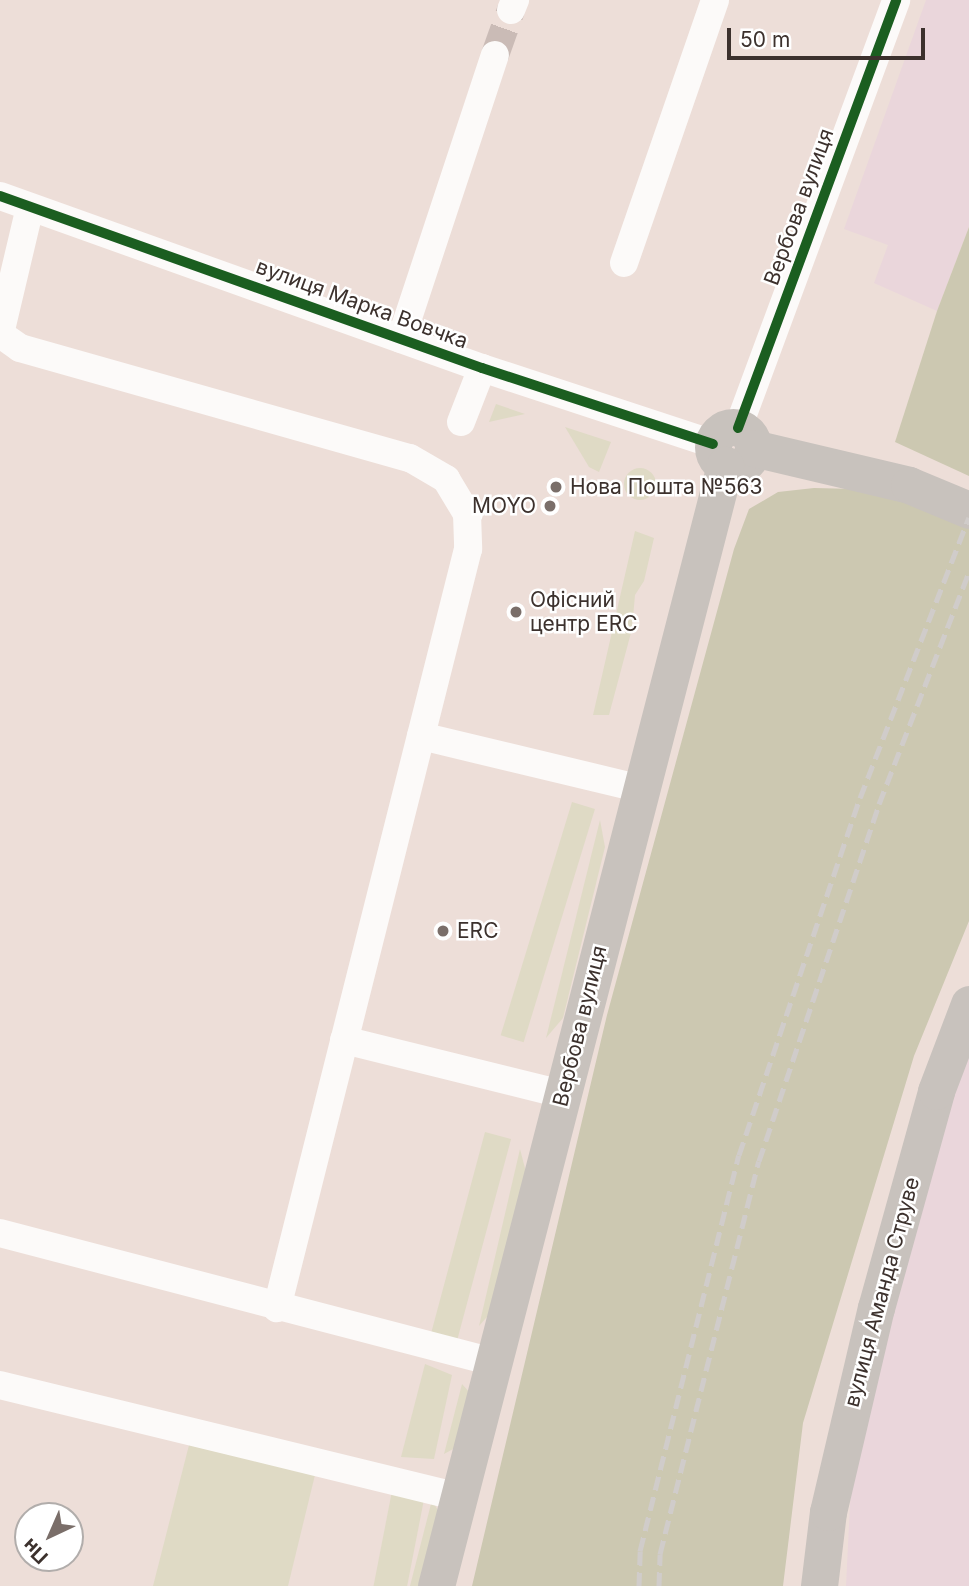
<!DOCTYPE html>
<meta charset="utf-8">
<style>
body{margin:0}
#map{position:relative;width:969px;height:1586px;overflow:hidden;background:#edded8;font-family:Inter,sans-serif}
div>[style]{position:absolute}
.industrial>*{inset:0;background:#ead6db}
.green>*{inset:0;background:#dfdac5;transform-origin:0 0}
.round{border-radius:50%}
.forest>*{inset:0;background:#ccc8b1}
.minor-tunnel>*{height:28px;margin-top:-14px;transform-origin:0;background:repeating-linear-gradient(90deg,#cabbb6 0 28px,transparent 0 42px)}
.minor>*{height:28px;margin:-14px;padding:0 14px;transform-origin:14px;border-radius:14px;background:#fcfaf9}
.major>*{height:37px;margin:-18.5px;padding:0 18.5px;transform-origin:18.5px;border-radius:18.5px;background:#c8c2bd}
.major>.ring{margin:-18.5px;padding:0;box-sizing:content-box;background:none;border:37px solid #c8c2bd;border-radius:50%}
.rail>*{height:5px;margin-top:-2.5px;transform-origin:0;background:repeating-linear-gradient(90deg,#d0ccca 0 14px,transparent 0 21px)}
.cycleway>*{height:10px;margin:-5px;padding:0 5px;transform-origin:5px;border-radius:5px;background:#1b5e20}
.dots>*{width:19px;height:19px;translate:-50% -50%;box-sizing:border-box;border:4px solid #fff;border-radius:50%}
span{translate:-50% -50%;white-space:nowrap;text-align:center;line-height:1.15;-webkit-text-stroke:5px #fff;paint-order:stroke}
.street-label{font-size:21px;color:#3c312d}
.poi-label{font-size:21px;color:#3c312d}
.left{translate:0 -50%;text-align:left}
.right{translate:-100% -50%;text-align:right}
.north{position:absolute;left:14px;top:1502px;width:70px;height:70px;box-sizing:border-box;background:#fff;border:2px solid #b1adab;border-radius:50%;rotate:224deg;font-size:19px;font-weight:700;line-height:28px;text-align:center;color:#3c312d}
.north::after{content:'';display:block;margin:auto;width:24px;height:32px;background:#7a6e69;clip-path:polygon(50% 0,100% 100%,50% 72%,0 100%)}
.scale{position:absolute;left:727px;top:28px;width:198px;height:32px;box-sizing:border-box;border:4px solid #3c312d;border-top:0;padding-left:9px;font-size:21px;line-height:24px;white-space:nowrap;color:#3c312d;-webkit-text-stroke:5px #fff;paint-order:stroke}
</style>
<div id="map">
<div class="industrial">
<div style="clip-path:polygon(926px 0,969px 0,969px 227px,937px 311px,874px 283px,888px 245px,844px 229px)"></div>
<div style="clip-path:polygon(969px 1047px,969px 1586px,846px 1586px,852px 1465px,951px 1094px)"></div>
</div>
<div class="green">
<div style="clip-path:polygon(496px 404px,525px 414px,489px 422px)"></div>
<div style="clip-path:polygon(565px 427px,611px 442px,599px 472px,589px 467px)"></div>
<div class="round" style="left:624px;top:468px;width:32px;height:32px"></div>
<div style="clip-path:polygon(635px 531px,654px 538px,644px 581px,635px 595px,632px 629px,609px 715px,593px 715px)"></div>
<div style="left:572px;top:802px;width:24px;height:244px;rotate:17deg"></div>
<div style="clip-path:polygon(600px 820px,605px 847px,563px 1018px,546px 1038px)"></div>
<div style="left:485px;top:1132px;width:27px;height:212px;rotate:15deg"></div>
<div style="clip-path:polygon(520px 1149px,526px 1172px,493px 1310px,479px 1326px)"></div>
<div style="clip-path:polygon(425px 1364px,452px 1375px,434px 1459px,401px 1457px)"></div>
<div style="clip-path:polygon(462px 1384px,471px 1394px,455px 1448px,444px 1454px)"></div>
<div style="clip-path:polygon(189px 1445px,315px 1475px,288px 1586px,153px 1586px)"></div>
<div style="left:392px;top:1491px;width:33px;height:98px;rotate:11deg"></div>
<div style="clip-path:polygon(432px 1500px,440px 1514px,422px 1586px,410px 1586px)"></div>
</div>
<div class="forest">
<div style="clip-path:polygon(969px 227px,969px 476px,895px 442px,937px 311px)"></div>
<div style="clip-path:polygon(814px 488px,856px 489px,903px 497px,969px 527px,969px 921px,914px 1056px,803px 1423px,783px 1586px,472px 1586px,607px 1015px,734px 549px,749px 509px,778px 492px)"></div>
</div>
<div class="minor-tunnel">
<div style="left:495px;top:55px;width:48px;rotate:-70.4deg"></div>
</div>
<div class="minor">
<div style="left:511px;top:10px;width:11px;rotate:-68deg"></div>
<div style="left:0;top:196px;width:512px;rotate:19.64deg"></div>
<div style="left:482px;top:368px;width:243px;rotate:18.2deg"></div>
<div style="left:624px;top:263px;width:278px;rotate:-70.9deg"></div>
<div style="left:0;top:334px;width:24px;rotate:35deg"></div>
<div style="left:20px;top:348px;width:405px;rotate:15.8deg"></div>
<div style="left:410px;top:458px;width:42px;rotate:30.3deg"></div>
<div style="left:446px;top:479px;width:41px;rotate:59deg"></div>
<div style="left:467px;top:514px;width:35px;rotate:88deg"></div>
<div style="left:468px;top:549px;width:783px;rotate:104.13deg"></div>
<div style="left:0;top:334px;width:130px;rotate:-76.7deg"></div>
<div style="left:401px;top:339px;width:299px;rotate:-71.7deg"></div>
<div style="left:461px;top:422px;width:58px;rotate:-68.7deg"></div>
<div style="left:738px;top:428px;width:456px;rotate:-69.7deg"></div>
<div style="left:421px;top:736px;width:226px;rotate:13.5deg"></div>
<div style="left:344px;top:1040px;width:225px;rotate:13.9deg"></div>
<div style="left:0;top:1233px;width:510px;rotate:14.66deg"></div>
<div style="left:0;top:1385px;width:472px;rotate:13.7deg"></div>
</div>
<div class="major">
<div class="ring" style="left:713px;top:427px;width:3px;height:3px"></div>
<div style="left:753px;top:448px;width:160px;rotate:13.3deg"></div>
<div style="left:909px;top:485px;width:65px;rotate:22.6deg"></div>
<div style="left:436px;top:1586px;width:1158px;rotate:-75.54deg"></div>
<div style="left:819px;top:1586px;width:75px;rotate:-83.1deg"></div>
<div style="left:828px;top:1512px;width:210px;rotate:-76.8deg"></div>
<div style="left:876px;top:1308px;width:225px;rotate:-74.5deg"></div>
<div style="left:936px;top:1091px;width:93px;rotate:-69.2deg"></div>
</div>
<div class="rail">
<div style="left:639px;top:1586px;width:35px;rotate:-88deg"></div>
<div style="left:640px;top:1551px;width:408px;rotate:-76deg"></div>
<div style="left:739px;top:1155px;width:377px;rotate:-71.3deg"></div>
<div style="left:860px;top:798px;width:301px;rotate:-68.8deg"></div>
<div style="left:659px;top:1586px;width:32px;rotate:-88deg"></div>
<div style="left:660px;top:1554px;width:405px;rotate:-75.9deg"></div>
<div style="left:759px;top:1161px;width:377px;rotate:-71.4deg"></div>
<div style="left:879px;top:804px;width:249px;rotate:-68.8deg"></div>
</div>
<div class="cycleway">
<div style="left:0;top:196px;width:512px;rotate:19.64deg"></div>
<div style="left:482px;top:368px;width:243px;rotate:18.2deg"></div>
<div style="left:738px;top:428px;width:456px;rotate:-69.7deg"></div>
</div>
<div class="dots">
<div style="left:556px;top:487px;background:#7a6e69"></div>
<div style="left:550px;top:506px;background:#7a6e69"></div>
<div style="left:516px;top:612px;background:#7a6e69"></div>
<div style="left:443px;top:931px;background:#7a6e69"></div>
</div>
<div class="street-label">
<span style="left:799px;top:207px;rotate:-70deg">Вербова вулиця</span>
<span style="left:362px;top:304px;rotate:20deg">вулиця Марка Вовчка</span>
<span style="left:580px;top:1026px;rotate:-76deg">Вербова вулиця</span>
<span style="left:882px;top:1292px;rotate:-75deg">вулиця Аманда Струве</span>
</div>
<div class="poi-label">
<span class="left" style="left:570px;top:487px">Нова Пошта №563</span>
<span class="right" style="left:536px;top:506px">MOYO</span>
<span class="left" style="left:530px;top:612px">Офісний<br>центр ERC</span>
<span class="left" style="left:457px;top:931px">ERC</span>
</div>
<div class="north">Пн</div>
<div class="scale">50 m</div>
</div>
